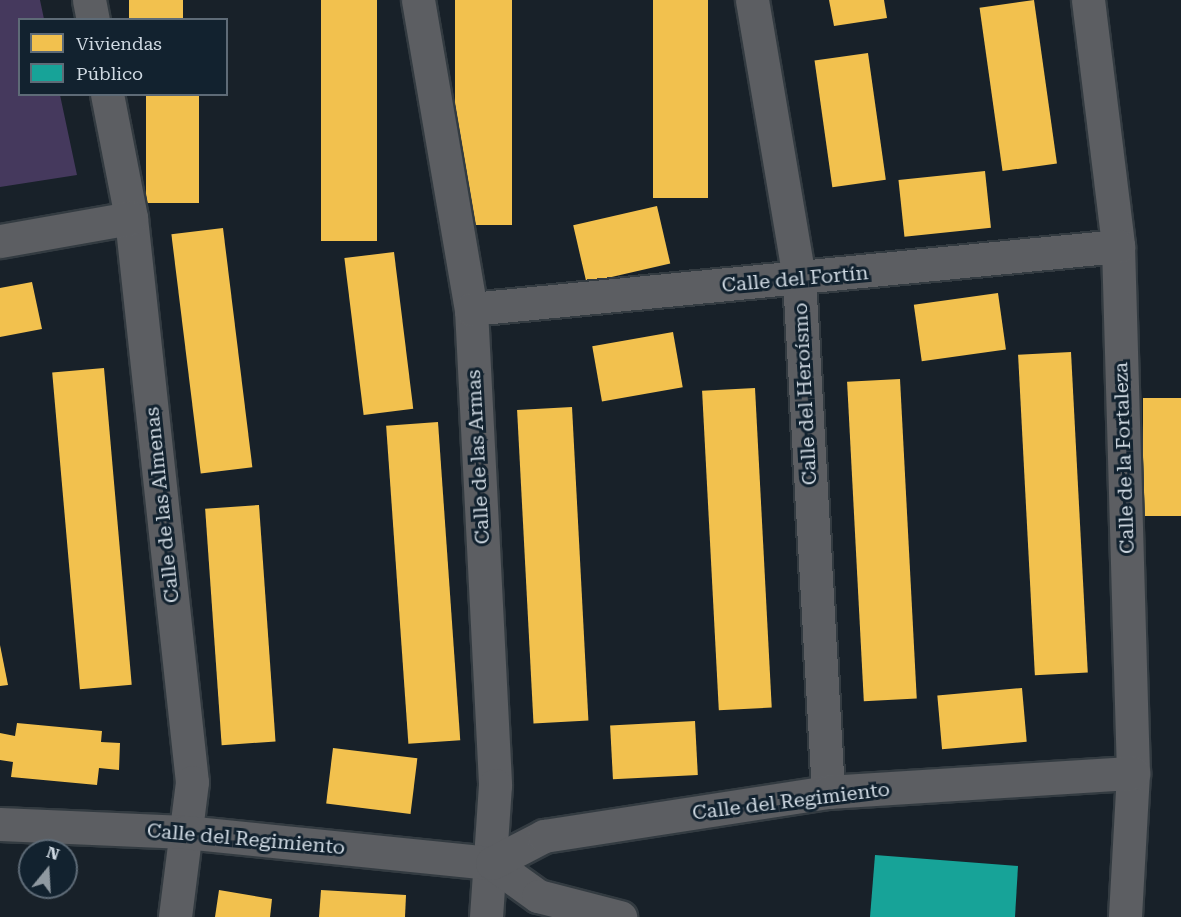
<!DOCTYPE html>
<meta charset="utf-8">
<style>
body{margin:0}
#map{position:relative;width:1181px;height:917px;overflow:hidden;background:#182129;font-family:"Roboto Serif",serif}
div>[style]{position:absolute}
.green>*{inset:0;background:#45395d}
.homes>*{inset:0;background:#f2c14e;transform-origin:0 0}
.public>*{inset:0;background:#17a398}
.roads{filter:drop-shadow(2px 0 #333b41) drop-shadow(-2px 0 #333b41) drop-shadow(0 2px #333b41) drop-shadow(0 -2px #333b41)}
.minor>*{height:33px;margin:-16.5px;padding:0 16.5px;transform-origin:16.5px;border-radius:16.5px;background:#5c5e62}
span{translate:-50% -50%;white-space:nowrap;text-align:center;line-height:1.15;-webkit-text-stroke:6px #12222f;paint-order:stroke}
.street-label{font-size:20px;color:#cfd9e2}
.legend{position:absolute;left:18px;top:18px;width:210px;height:78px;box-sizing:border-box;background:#12222f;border:2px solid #5e6b77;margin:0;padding:8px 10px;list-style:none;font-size:18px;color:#cfd9e2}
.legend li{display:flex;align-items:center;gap:12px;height:30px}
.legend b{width:30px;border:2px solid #5e6b77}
.north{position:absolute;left:18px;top:839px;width:60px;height:60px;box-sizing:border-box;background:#12222f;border:2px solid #5e6b77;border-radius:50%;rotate:18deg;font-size:16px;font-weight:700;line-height:24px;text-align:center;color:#cfd9e2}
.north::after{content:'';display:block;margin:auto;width:21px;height:27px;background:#8f99a1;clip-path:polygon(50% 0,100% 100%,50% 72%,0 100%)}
</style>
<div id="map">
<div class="green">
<div style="clip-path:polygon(0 0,40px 0,44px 19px,20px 20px,20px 94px,60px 95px,77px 175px,0 187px)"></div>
</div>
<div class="homes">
<div style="left:129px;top:0;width:54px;height:20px"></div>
<div style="left:321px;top:0;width:56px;height:241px"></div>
<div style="left:455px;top:0;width:57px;height:225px"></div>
<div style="left:653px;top:0;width:55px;height:198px"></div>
<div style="clip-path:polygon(829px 0,884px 0,887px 18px,834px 26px)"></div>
<div style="left:1034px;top:0;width:165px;height:55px;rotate:82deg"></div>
<div style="left:868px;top:53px;width:128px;height:54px;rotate:82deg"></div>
<div style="left:146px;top:94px;width:53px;height:109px"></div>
<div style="left:985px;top:171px;width:57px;height:87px;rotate:84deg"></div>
<div style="left:657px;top:206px;width:59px;height:86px;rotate:77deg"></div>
<div style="left:223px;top:228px;width:241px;height:52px;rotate:83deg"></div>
<div style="left:394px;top:252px;width:158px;height:50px;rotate:83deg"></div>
<div style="clip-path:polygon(32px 282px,42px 329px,0 337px,0 288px)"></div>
<div style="left:998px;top:293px;width:57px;height:85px;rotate:82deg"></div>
<div style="left:673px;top:332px;width:56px;height:82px;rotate:80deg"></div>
<div style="left:1071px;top:352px;width:321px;height:53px;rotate:87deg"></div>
<div style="left:104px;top:368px;width:318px;height:52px;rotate:85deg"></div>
<div style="left:900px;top:379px;width:320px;height:53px;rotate:87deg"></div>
<div style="left:755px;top:388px;width:320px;height:53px;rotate:87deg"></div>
<div style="left:1181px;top:398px;width:118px;height:38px;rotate:90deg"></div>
<div style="left:572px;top:407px;width:314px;height:55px;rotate:87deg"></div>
<div style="left:438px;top:422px;width:319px;height:52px;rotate:86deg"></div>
<div style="left:259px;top:505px;width:237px;height:54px;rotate:86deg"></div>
<div style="clip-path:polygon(0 645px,8px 685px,0 686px)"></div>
<div style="left:1022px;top:688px;width:54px;height:85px;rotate:85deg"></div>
<div style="left:695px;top:721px;width:54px;height:85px;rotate:87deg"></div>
<div style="clip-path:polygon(17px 723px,102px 731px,101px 742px,120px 743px,119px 770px,99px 768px,97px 785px,11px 777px,13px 762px,0 760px,0 733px,15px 736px)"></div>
<div style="left:333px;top:748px;width:85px;height:56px;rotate:7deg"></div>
<div style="clip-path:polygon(219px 890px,272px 899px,270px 917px,215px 917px)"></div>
<div style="clip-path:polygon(321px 890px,406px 895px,405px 917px,319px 917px)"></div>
</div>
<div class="public">
<div style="clip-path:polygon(875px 855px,1018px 866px,1015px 917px,870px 917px)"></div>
</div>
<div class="roads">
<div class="minor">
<div style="left:89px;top:0;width:20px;rotate:79deg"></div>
<div style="left:418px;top:0;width:314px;rotate:80.3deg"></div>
<div style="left:471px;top:309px;width:477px;rotate:87.1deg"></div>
<div style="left:495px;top:785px;width:132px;rotate:93.9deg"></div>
<div style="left:752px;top:0;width:282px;rotate:80.4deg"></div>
<div style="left:799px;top:278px;width:515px;rotate:86.77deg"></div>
<div style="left:1088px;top:0;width:248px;rotate:83deg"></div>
<div style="left:1118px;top:246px;width:527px;rotate:88.37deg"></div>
<div style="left:1133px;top:773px;width:144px;rotate:93.2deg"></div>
<div style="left:107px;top:94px;width:126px;rotate:79deg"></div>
<div style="left:131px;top:218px;width:567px;rotate:83.83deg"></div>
<div style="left:192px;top:782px;width:136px;rotate:97.2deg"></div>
<div style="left:0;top:241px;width:133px;rotate:-10deg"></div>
<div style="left:471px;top:309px;width:650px;rotate:-5.56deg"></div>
<div style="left:0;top:824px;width:185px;rotate:2.5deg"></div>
<div style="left:185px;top:832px;width:309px;rotate:5.8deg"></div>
<div style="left:492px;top:863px;width:57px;rotate:35.7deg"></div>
<div style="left:538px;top:896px;width:85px;rotate:14.4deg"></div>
<div style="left:492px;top:863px;width:59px;rotate:-27.4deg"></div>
<div style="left:544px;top:836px;width:287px;rotate:-8.8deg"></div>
<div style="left:828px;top:792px;width:306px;rotate:-3.6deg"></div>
</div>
</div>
<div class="street-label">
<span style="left:795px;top:279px;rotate:-5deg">Calle del Fortín</span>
<span style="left:805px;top:394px;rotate:-93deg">Calle del Heroísmo</span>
<span style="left:478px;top:457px;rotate:-93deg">Calle de las Armas</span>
<span style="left:1124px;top:458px;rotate:-92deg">Calle de la Fortaleza</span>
<span style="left:162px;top:505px;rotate:-96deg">Calle de las Almenas</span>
<span style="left:791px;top:801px;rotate:-7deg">Calle del Regimiento</span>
<span style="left:246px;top:839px;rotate:5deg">Calle del Regimiento</span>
</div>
<ul class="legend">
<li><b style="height:16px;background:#f2c14e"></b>Viviendas</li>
<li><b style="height:16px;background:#17a398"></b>Público</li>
</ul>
<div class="north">N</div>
</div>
